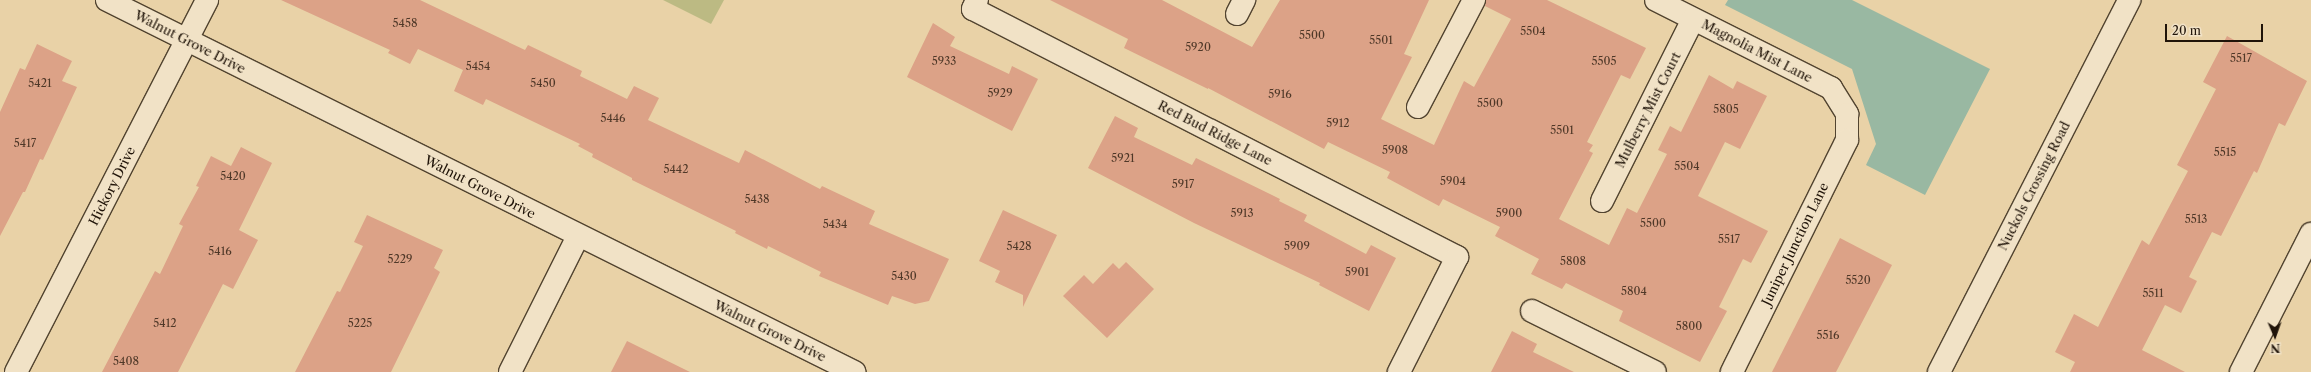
<!DOCTYPE html>
<style>
body{margin:0}
#map{position:relative;width:2311px;height:372px;overflow:hidden;background:#e9d2a7;font-family:"Libre Caslon Text",serif}
div>[style]{position:absolute}
.green>*{inset:0;background:#bcba83}
.water>*{inset:0;background:#99b8a2}
.building>*{inset:0;background:#dca287}
.roads{filter:drop-shadow(1px 0 #524430) drop-shadow(-1px 0 #524430) drop-shadow(0 1px #524430) drop-shadow(0 -1px #524430)}
.minor>*{height:22px;margin:-11px;padding:0 11px;transform-origin:11px;border-radius:11px;background:#f1e2c6}
span{translate:-50% -50%;white-space:nowrap;text-align:center;line-height:1.15;-webkit-text-stroke:4px #f1e2c6;paint-order:stroke}
.number-label{font-size:11px;color:#4f3828}
.number-label span{-webkit-text-stroke-width:0}
.street-label{font-size:13px;color:#201409}
.north{position:absolute;left:2255px;top:316px;width:40px;height:40px;-webkit-text-stroke:3px #f1e2c6;paint-order:stroke;rotate:178deg;font-size:11px;font-weight:700;line-height:16px;text-align:center;color:#201409}
.north::after{content:'';display:block;margin:auto;width:14px;height:18px;background:#201409;clip-path:polygon(50% 0,100% 100%,50% 72%,0 100%)}
.scale{position:absolute;left:2165px;top:24px;width:98px;height:18px;box-sizing:border-box;border:2px solid #201409;border-top:0;padding-left:5px;font-size:12px;line-height:14px;white-space:nowrap;color:#201409;-webkit-text-stroke:3px #f1e2c6;paint-order:stroke}
</style>
<div id="map">
<div class="green">
<div style="clip-path:polygon(663px 0,724px 0,711px 24px)"></div>
</div>
<div class="water">
<div style="clip-path:polygon(1728px 0,1852px 0,1990px 69px,1925px 195px,1866px 165px,1876px 144px,1852px 69px,1725px 5px)"></div>
</div>
<div class="building">
<div style="clip-path:polygon(281px 0,420px 0,525px 50px,528px 45px,582px 71px,580px 76px,627px 99px,634px 86px,659px 98px,648px 120px,739px 163px,745px 150px,820px 189px,822px 186px,875px 211px,869px 224px,949px 259px,929px 301px,915px 304px,892px 296px,888px 305px,819px 276px,821px 272px,768px 246px,767px 249px,735px 233px,736px 231px,632px 180px,632px 178px,592px 157px,593px 154px,578px 146px,580px 144px,486px 99px,483px 105px,454px 91px,463px 70px,418px 49px,410px 64px,388px 53px,390px 50px)"></div>
<div style="clip-path:polygon(1050px 0,1162px 0,1252px 47px,1280px 0,1429px 0,1404px 54px,1412px 57px,1381px 119px,1434px 145px,1464px 81px,1474px 87px,1511px 19px,1485px 6px,1486px 0,1547px 0,1646px 48px,1630px 79px,1621px 75px,1587px 142px,1593px 145px,1589px 151px,1593px 153px,1559px 219px,1609px 245px,1627px 208px,1637px 213px,1667px 154px,1658px 150px,1670px 126px,1681px 132px,1709px 75px,1733px 89px,1737px 81px,1767px 96px,1740px 149px,1725px 142px,1698px 196px,1768px 231px,1751px 263px,1743px 259px,1719px 307px,1727px 311px,1700px 362px,1619px 321px,1623px 311px,1566px 283px,1562px 289px,1531px 274px,1539px 259px,1495px 236px,1500px 227px,1443px 199px,1439px 206px,1387px 178px,1390px 172px,1328px 142px,1324px 149px,1208px 88px,1208px 89px,1124px 48px,1128px 39px)"></div>
<div style="clip-path:polygon(933px 23px,955px 37px,950px 46px,1009px 74px,1012px 66px,1038px 79px,1012px 131px,907px 77px)"></div>
<div style="clip-path:polygon(2227px 36px,2307px 81px,2285px 126px,2279px 123px,2257px 173px,2254px 171px,2221px 236px,2212px 232px,2189px 277px,2197px 281px,2181px 313px,2165px 305px,2142px 350px,2185px 372px,2070px 372px,2075px 362px,2055px 352px,2074px 314px,2098px 327px,2142px 240px,2149px 245px,2188px 171px,2177px 165px,2216px 89px,2203px 82px)"></div>
<div style="clip-path:polygon(37px 44px,72px 61px,62px 81px,77px 87px,43px 160px,40px 159px,25px 192px,23px 192px,0 236px,0 112px,20px 68px,25px 70px)"></div>
<div style="clip-path:polygon(1115px 116px,1138px 128px,1134px 137px,1192px 165px,1196px 158px,1280px 199px,1279px 201px,1307px 215px,1304px 221px,1366px 254px,1371px 245px,1396px 258px,1369px 311px,1319px 285px,1320px 283px,1194px 223px,1088px 168px)"></div>
<div style="clip-path:polygon(241px 147px,272px 163px,239px 230px,258px 240px,233px 289px,223px 284px,178px 372px,102px 372px,155px 271px,160px 274px,183px 226px,179px 224px,199px 187px,196px 186px,211px 156px,231px 166px)"></div>
<div style="clip-path:polygon(1003px 210px,1057px 235px,1023px 307px,1023px 295px,995px 282px,1000px 271px,979px 261px)"></div>
<div style="clip-path:polygon(367px 215px,443px 250px,434px 268px,440px 272px,391px 372px,295px 372px,337px 291px,340px 292px,363px 246px,354px 242px)"></div>
<div style="clip-path:polygon(1840px 238px,1892px 265px,1836px 372px,1772px 372px)"></div>
<div style="clip-path:polygon(1126px 262px,1154px 289px,1107px 338px,1063px 296px,1084px 275px,1093px 284px,1113px 263px,1119px 269px)"></div>
<div style="clip-path:polygon(1512px 331px,1537px 344px,1533px 352px,1574px 372px,1491px 372px)"></div>
<div style="clip-path:polygon(627px 341px,690px 372px,611px 372px)"></div>
</div>
<div class="roads">
<div class="minor">
<div style="left:107px;top:0;width:835px;rotate:26.47deg"></div>
<div style="left:977px;top:0;width:10px;rotate:114deg"></div>
<div style="left:973px;top:9px;width:544px;rotate:27.13deg"></div>
<div style="left:1457px;top:257px;width:129px;rotate:116.8deg"></div>
<div style="left:1656px;top:0;width:196px;rotate:26.7deg"></div>
<div style="left:1831px;top:88px;width:31px;rotate:58deg"></div>
<div style="left:1847px;top:114px;width:26px;rotate:90deg"></div>
<div style="left:1847px;top:140px;width:259px;rotate:116.4deg"></div>
<div style="left:1237px;top:14px;width:16px;rotate:-63deg"></div>
<div style="left:1418px;top:107px;width:121px;rotate:-62.4deg"></div>
<div style="left:1602px;top:201px;width:203px;rotate:-63.4deg"></div>
<div style="left:1532px;top:311px;width:137px;rotate:26.4deg"></div>
<div style="left:16px;top:372px;width:418px;rotate:-62.8deg"></div>
<div style="left:510px;top:372px;width:152px;rotate:-63.4deg"></div>
<div style="left:1939px;top:372px;width:418px;rotate:-62.9deg"></div>
<div style="left:2241px;top:372px;width:155px;rotate:-63.1deg"></div>
</div>
</div>
<div class="number-label">
<span style="left:405px;top:23px">5458</span>
<span style="left:1533px;top:31px">5504</span>
<span style="left:1312px;top:35px">5500</span>
<span style="left:1381px;top:40px">5501</span>
<span style="left:1198px;top:47px">5920</span>
<span style="left:2241px;top:58px">5517</span>
<span style="left:944px;top:61px">5933</span>
<span style="left:1604px;top:61px">5505</span>
<span style="left:478px;top:66px">5454</span>
<span style="left:40px;top:83px">5421</span>
<span style="left:543px;top:83px">5450</span>
<span style="left:1000px;top:93px">5929</span>
<span style="left:1280px;top:94px">5916</span>
<span style="left:1490px;top:103px">5500</span>
<span style="left:1726px;top:109px">5805</span>
<span style="left:613px;top:118px">5446</span>
<span style="left:1338px;top:123px">5912</span>
<span style="left:1562px;top:130px">5501</span>
<span style="left:25px;top:143px">5417</span>
<span style="left:1395px;top:150px">5908</span>
<span style="left:2225px;top:152px">5515</span>
<span style="left:1123px;top:158px">5921</span>
<span style="left:1687px;top:166px">5504</span>
<span style="left:676px;top:169px">5442</span>
<span style="left:233px;top:176px">5420</span>
<span style="left:1453px;top:181px">5904</span>
<span style="left:1183px;top:184px">5917</span>
<span style="left:757px;top:199px">5438</span>
<span style="left:1242px;top:213px">5913</span>
<span style="left:1509px;top:213px">5900</span>
<span style="left:2196px;top:219px">5513</span>
<span style="left:1653px;top:223px">5500</span>
<span style="left:835px;top:224px">5434</span>
<span style="left:1729px;top:239px">5517</span>
<span style="left:1019px;top:246px">5428</span>
<span style="left:1297px;top:246px">5909</span>
<span style="left:220px;top:251px">5416</span>
<span style="left:400px;top:259px">5229</span>
<span style="left:1573px;top:261px">5808</span>
<span style="left:1357px;top:272px">5901</span>
<span style="left:904px;top:276px">5430</span>
<span style="left:1858px;top:280px">5520</span>
<span style="left:1634px;top:291px">5804</span>
<span style="left:2153px;top:293px">5511</span>
<span style="left:165px;top:323px">5412</span>
<span style="left:360px;top:323px">5225</span>
<span style="left:1689px;top:326px">5800</span>
<span style="left:1828px;top:335px">5516</span>
<span style="left:126px;top:361px">5408</span>
</div>
<div class="street-label">
<span style="left:190px;top:42px;rotate:27deg">Walnut Grove Drive</span>
<span style="left:1757px;top:51px;rotate:27deg">Magnolia Mist Lane</span>
<span style="left:1648px;top:110px;rotate:-63deg">Mulberry Mist Court</span>
<span style="left:1215px;top:133px;rotate:27deg">Red Bud Ridge Lane</span>
<span style="left:112px;top:186px;rotate:-63deg">Hickory Drive</span>
<span style="left:2034px;top:186px;rotate:-63deg">Nuckols Crossing Road</span>
<span style="left:480px;top:187px;rotate:27deg">Walnut Grove Drive</span>
<span style="left:1795px;top:244px;rotate:-64deg">Juniper Junction Lane</span>
<span style="left:770px;top:331px;rotate:26deg">Walnut Grove Drive</span>
</div>
<div class="north">N</div>
<div class="scale">20 m</div>
</div>
